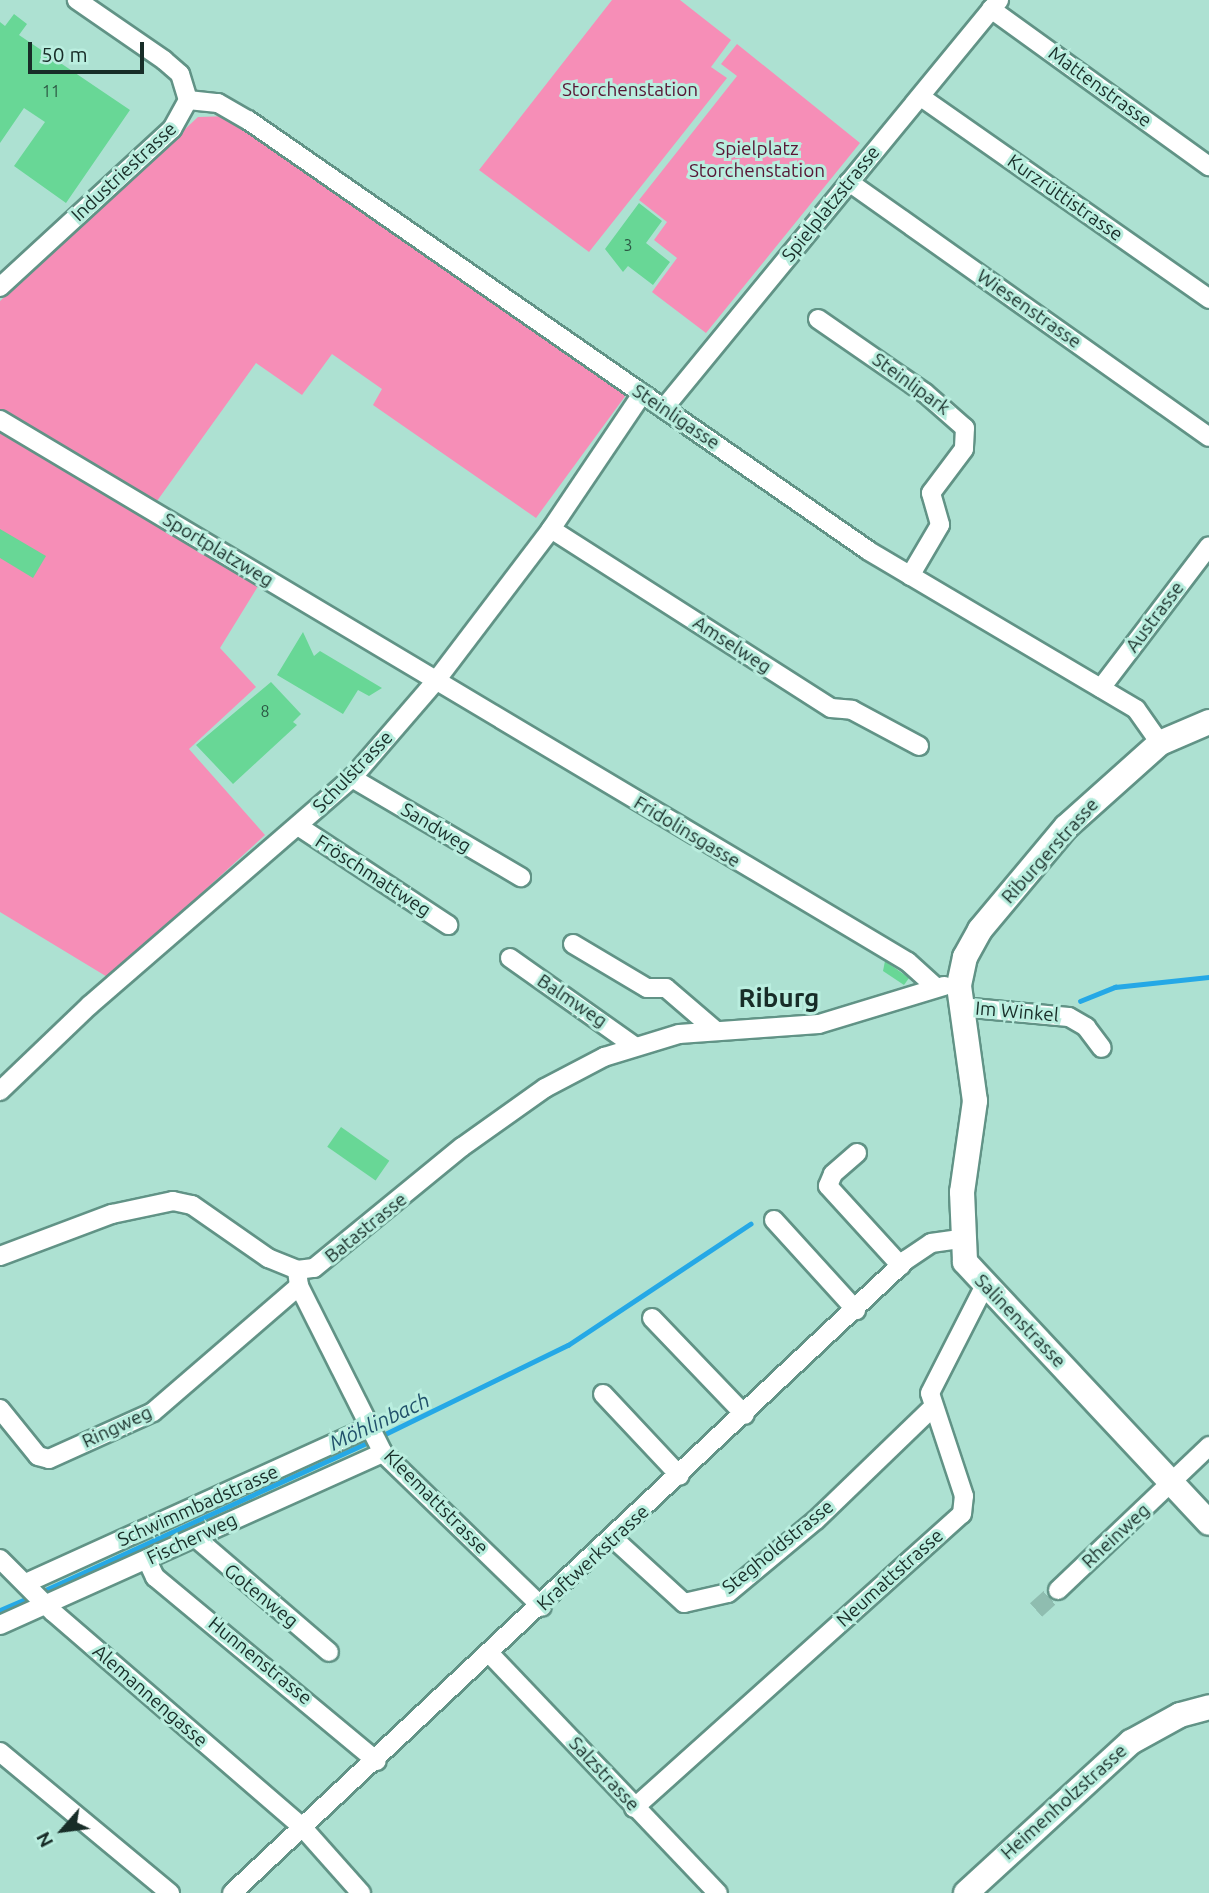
<!DOCTYPE html>
<meta charset="utf-8">
<style>
body{margin:0}
#map{position:relative;width:1209px;height:1893px;overflow:hidden;background:#ade1d2;font-family:Ubuntu,sans-serif}
div>[style]{position:absolute}
.green>*{inset:0;background:#f68eb7}
.stream>*{height:4.5px;margin:-2.25px;padding:0 2.25px;transform-origin:2.25px;border-radius:2.25px;background:#25a8e6}
.building>*{inset:0;background:#68d796;transform-origin:0 0}
.street-tunnel>*{height:18px;margin-top:-9px;transform-origin:0;background:repeating-linear-gradient(90deg,#8fbdb0 0 18px,transparent 0 27px)}
.roads{filter:drop-shadow(2px 0 #619386) drop-shadow(-2px 0 #619386) drop-shadow(0 2px #619386) drop-shadow(0 -2px #619386)}
.street>*{height:18px;margin:-9px;padding:0 9px;transform-origin:9px;border-radius:9px;background:#fff}
.secondary>*{height:24px;margin:-12px;padding:0 12px;transform-origin:12px;border-radius:12px;background:#fff}
span{translate:-50% -50%;white-space:nowrap;text-align:center;line-height:1.15;-webkit-text-stroke:6px #baeedf;paint-order:stroke}
.number-label{font-size:16px;color:#2c5844}
.number-label span{-webkit-text-stroke-width:0}
.street-label{font-size:19px;color:#182d28}
.park-label{font-size:19px;color:#571534}
.water-label{font-size:21px;color:#21516b;font-style:italic}
.district-label{font-size:26px;color:#182d28;font-weight:700}
.north{position:absolute;left:28px;top:1795px;width:70px;height:70px;-webkit-text-stroke:5px #baeedf;paint-order:stroke;rotate:242deg;font-size:19px;font-weight:700;line-height:28px;text-align:center;color:#182d28}
.north::after{content:'';display:block;margin:auto;width:24px;height:32px;background:#182d28;clip-path:polygon(50% 0,100% 100%,50% 72%,0 100%)}
.scale{position:absolute;left:28px;top:42px;width:116px;height:32px;box-sizing:border-box;border:4px solid #182d28;border-top:0;padding-left:9px;font-size:21px;line-height:24px;white-space:nowrap;color:#182d28;-webkit-text-stroke:5px #baeedf;paint-order:stroke}
</style>
<div id="map">
<div class="green">
<div style="clip-path:polygon(612px 0,680px 0,731px 40px,711px 67px,727px 78px,589px 252px,479px 170px)"></div>
<div style="clip-path:polygon(737px 44px,860px 143px,706px 333px,652px 292px,677px 258px,654px 240px,667px 222px,639px 200px,737px 76px,721px 64px)"></div>
<div style="clip-path:polygon(261px 115px,637px 380px,536px 518px,373px 405px,382px 389px,332px 354px,302px 395px,256px 363px,157px 501px,268px 570px,220px 648px,256px 687px,189px 749px,265px 835px,109px 978px,0 912px,0 301px,198px 117px)"></div>
</div>
<div class="stream">
<div style="left:1080px;top:1001px;width:38px;rotate:-22deg"></div>
<div style="left:1115px;top:987px;width:95px;rotate:-6.1deg"></div>
<div style="left:379px;top:1437px;width:210px;rotate:-26deg"></div>
<div style="left:568px;top:1345px;width:219px;rotate:-33.6deg"></div>
<div style="left:41px;top:1592px;width:363px;rotate:-24.6deg"></div>
<div style="left:0;top:1610px;width:33px;rotate:-23deg"></div>
</div>
<div class="building">
<div style="clip-path:polygon(14px 14px,27px 24px,19px 35px,130px 110px,66px 203px,14px 166px,45px 122px,24px 108px,0 143px,0 22px,5px 26px)"></div>
<div style="clip-path:polygon(639px 203px,662px 221px,646px 243px,670px 262px,653px 285px,628px 266px,623px 272px,605px 249px)"></div>
<div style="clip-path:polygon(0 529px,46px 556px,33px 578px,0 558px)"></div>
<div style="clip-path:polygon(303px 632px,314px 656px,320px 651px,382px 688px,369px 696px,358px 690px,343px 714px,277px 675px)"></div>
<div style="clip-path:polygon(271px 682px,301px 714px,293px 722px,297px 725px,233px 784px,196px 745px)"></div>
<div style="clip-path:polygon(885px 961px,909px 978px,904px 985px,883px 971px)"></div>
<div style="left:341px;top:1127px;width:59px;height:24px;rotate:35deg"></div>
</div>
<div class="street-tunnel">
<div style="left:1036px;top:1610px;width:30px;rotate:-42deg"></div>
</div>
<div class="roads">
<div class="street">
<div style="left:991px;top:9px;width:269px;rotate:35.8deg"></div>
<div style="left:921px;top:97px;width:352px;rotate:35deg"></div>
<div style="left:188px;top:100px;width:30px;rotate:6deg"></div>
<div style="left:218px;top:103px;width:34px;rotate:30deg"></div>
<div style="left:248px;top:120px;width:756px;rotate:34.76deg"></div>
<div style="left:869px;top:551px;width:310px;rotate:30.6deg"></div>
<div style="left:1136px;top:709px;width:42px;rotate:54.8deg"></div>
<div style="left:849px;top:182px;width:441px;rotate:35.3deg"></div>
<div style="left:0;top:287px;width:234px;rotate:-42.6deg"></div>
<div style="left:172px;top:129px;width:33px;rotate:-61deg"></div>
<div style="left:188px;top:100px;width:27px;rotate:-107deg"></div>
<div style="left:180px;top:74px;width:21px;rotate:-139deg"></div>
<div style="left:164px;top:60px;width:106px;rotate:-145.4deg"></div>
<div style="left:818px;top:319px;width:130px;rotate:34.7deg"></div>
<div style="left:925px;top:393px;width:53px;rotate:41.2deg"></div>
<div style="left:965px;top:428px;width:21px;rotate:93deg"></div>
<div style="left:964px;top:449px;width:55px;rotate:126.9deg"></div>
<div style="left:931px;top:493px;width:33px;rotate:74deg"></div>
<div style="left:940px;top:525px;width:59px;rotate:120.5deg"></div>
<div style="left:664px;top:408px;width:528px;rotate:-50.61deg"></div>
<div style="left:0;top:420px;width:1057px;rotate:30.83deg"></div>
<div style="left:908px;top:962px;width:36px;rotate:42deg"></div>
<div style="left:551px;top:529px;width:332px;rotate:32.6deg"></div>
<div style="left:831px;top:708px;width:21px;rotate:5deg"></div>
<div style="left:852px;top:710px;width:76px;rotate:28.2deg"></div>
<div style="left:1101px;top:688px;width:178px;rotate:-52.7deg"></div>
<div style="left:352px;top:778px;width:196px;rotate:30.4deg"></div>
<div style="left:298px;top:826px;width:180px;rotate:33.4deg"></div>
<div style="left:573px;top:944px;width:86px;rotate:30.7deg"></div>
<div style="left:647px;top:988px;width:19px"></div>
<div style="left:666px;top:988px;width:65px;rotate:40.6deg"></div>
<div style="left:510px;top:958px;width:151px;rotate:35.3deg"></div>
<div style="left:961px;top:1007px;width:108px;rotate:5.3deg"></div>
<div style="left:1069px;top:1017px;width:20px;rotate:30deg"></div>
<div style="left:1086px;top:1027px;width:26px;rotate:53deg"></div>
<div style="left:0;top:1091px;width:124px;rotate:-43.7deg"></div>
<div style="left:90px;top:1005px;width:347px;rotate:-40.9deg"></div>
<div style="left:352px;top:778px;width:127px;rotate:-49.2deg"></div>
<div style="left:435px;top:682px;width:192px;rotate:-52.8deg"></div>
<div style="left:551px;top:529px;width:163px;rotate:-56deg"></div>
<div style="left:857px;top:1153px;width:32px;rotate:139deg"></div>
<div style="left:833px;top:1174px;width:13px;rotate:113deg"></div>
<div style="left:828px;top:1186px;width:108px;rotate:47.6deg"></div>
<div style="left:774px;top:1220px;width:122px;rotate:47.7deg"></div>
<div style="left:0;top:1256px;width:120px;rotate:-20.6deg"></div>
<div style="left:112px;top:1214px;width:62px;rotate:-12deg"></div>
<div style="left:173px;top:1201px;width:19px;rotate:12deg"></div>
<div style="left:192px;top:1205px;width:93px;rotate:34.9deg"></div>
<div style="left:268px;top:1258px;width:31px;rotate:22deg"></div>
<div style="left:297px;top:1270px;width:17px;rotate:-7deg"></div>
<div style="left:314px;top:1268px;width:191px;rotate:-39.3deg"></div>
<div style="left:462px;top:1147px;width:102px;rotate:-35.4deg"></div>
<div style="left:545px;top:1088px;width:67px;rotate:-27.7deg"></div>
<div style="left:604px;top:1057px;width:78px;rotate:-17deg"></div>
<div style="left:679px;top:1034px;width:140px;rotate:-4.1deg"></div>
<div style="left:819px;top:1024px;width:131px;rotate:-16.9deg"></div>
<div style="left:297px;top:1270px;width:16px;rotate:83deg"></div>
<div style="left:299px;top:1286px;width:187px;rotate:63.3deg"></div>
<div style="left:383px;top:1453px;width:221px;rotate:44.1deg"></div>
<div style="left:652px;top:1318px;width:134px;rotate:46.2deg"></div>
<div style="left:603px;top:1394px;width:112px;rotate:46.8deg"></div>
<div style="left:0;top:1409px;width:60px;rotate:51deg"></div>
<div style="left:38px;top:1456px;width:11px;rotate:15deg"></div>
<div style="left:49px;top:1459px;width:114px;rotate:-24.3deg"></div>
<div style="left:153px;top:1412px;width:193px;rotate:-40.8deg"></div>
<div style="left:196px;top:1538px;width:175px;rotate:40.6deg"></div>
<div style="left:614px;top:1539px;width:95px;rotate:42.4deg"></div>
<div style="left:684px;top:1603px;width:45px;rotate:-12.8deg"></div>
<div style="left:728px;top:1593px;width:114px;rotate:-39.7deg"></div>
<div style="left:816px;top:1520px;width:161px;rotate:-44deg"></div>
<div style="left:0;top:1559px;width:75px;rotate:45deg"></div>
<div style="left:53px;top:1612px;width:332px;rotate:40.8deg"></div>
<div style="left:304px;top:1829px;width:86px;rotate:48.3deg"></div>
<div style="left:147px;top:1560px;width:19px;rotate:65deg"></div>
<div style="left:155px;top:1577px;width:288px;rotate:39.7deg"></div>
<div style="left:26px;top:1583px;width:378px;rotate:-24.4deg"></div>
<div style="left:1058px;top:1590px;width:209px;rotate:-43.6deg"></div>
<div style="left:0;top:1625px;width:420px;rotate:-24.2deg"></div>
<div style="left:491px;top:1655px;width:329px;rotate:46.4deg"></div>
<div style="left:0;top:1752px;width:221px;rotate:39.7deg"></div>
<div style="left:634px;top:1808px;width:440px;rotate:-41.9deg"></div>
<div style="left:962px;top:1514px;width:18px;rotate:-84deg"></div>
<div style="left:964px;top:1496px;width:108px;rotate:-108.3deg"></div>
<div style="left:930px;top:1393px;width:119px;rotate:-63deg"></div>
<div style="left:232px;top:1893px;width:925px;rotate:-43.2deg"></div>
<div style="left:906px;top:1260px;width:30px;rotate:-34deg"></div>
<div style="left:931px;top:1243px;width:29px;rotate:-8deg"></div>
</div>
<div class="secondary">
<div style="left:1209px;top:722px;width:53px;rotate:156.8deg"></div>
<div style="left:1160px;top:743px;width:126px;rotate:138.2deg"></div>
<div style="left:1066px;top:827px;width:134px;rotate:129.9deg"></div>
<div style="left:980px;top:930px;width:31px;rotate:119deg"></div>
<div style="left:965px;top:957px;width:30px;rotate:102deg"></div>
<div style="left:959px;top:986px;width:116px;rotate:82.1deg"></div>
<div style="left:975px;top:1101px;width:92px;rotate:98.1deg"></div>
<div style="left:962px;top:1192px;width:70px;rotate:87.5deg"></div>
<div style="left:965px;top:1262px;width:357px;rotate:46.9deg"></div>
<div style="left:966px;top:1893px;width:224px;rotate:-42.5deg"></div>
<div style="left:1131px;top:1742px;width:56px;rotate:-28.9deg"></div>
<div style="left:1180px;top:1715px;width:30px;rotate:-15deg"></div>
</div>
</div>
<div class="number-label">
<span style="left:51px;top:91px">11</span>
<span style="left:628px;top:245px">3</span>
<span style="left:265px;top:711px">8</span>
</div>
<div class="street-label">
<span style="left:1100px;top:87px;rotate:36deg">Mattenstrasse</span>
<span style="left:124px;top:172px;rotate:-43deg">Industriestrasse</span>
<span style="left:1065px;top:198px;rotate:35deg">Kurzrüttistrasse</span>
<span style="left:831px;top:204px;rotate:-51deg">Spielplatzstrasse</span>
<span style="left:1029px;top:309px;rotate:35deg">Wiesenstrasse</span>
<span style="left:911px;top:384px;rotate:36deg">Steinlipark</span>
<span style="left:676px;top:417px;rotate:34deg">Steinligasse</span>
<span style="left:218px;top:550px;rotate:31deg">Sportplatzweg</span>
<span style="left:1155px;top:617px;rotate:-53deg">Austrasse</span>
<span style="left:732px;top:645px;rotate:33deg">Amselweg</span>
<span style="left:353px;top:772px;rotate:-46deg">Schulstrasse</span>
<span style="left:436px;top:828px;rotate:31deg">Sandweg</span>
<span style="left:687px;top:832px;rotate:31deg">Fridolinsgasse</span>
<span style="left:1050px;top:851px;rotate:-48deg">Riburgerstrasse</span>
<span style="left:373px;top:876px;rotate:33deg">Fröschmattweg</span>
<span style="left:572px;top:1001px;rotate:34deg">Balmweg</span>
<span style="left:1017px;top:1012px;rotate:5deg">Im Winkel</span>
<span style="left:366px;top:1228px;rotate:-39deg">Batastrasse</span>
<span style="left:1020px;top:1321px;rotate:46deg">Salinenstrasse</span>
<span style="left:117px;top:1427px;rotate:-25deg">Ringweg</span>
<span style="left:436px;top:1502px;rotate:45deg">Kleemattstrasse</span>
<span style="left:198px;top:1506px;rotate:-24deg">Schwimmbadstrasse</span>
<span style="left:1116px;top:1536px;rotate:-43deg">Rheinweg</span>
<span style="left:192px;top:1539px;rotate:-25deg">Fischerweg</span>
<span style="left:778px;top:1547px;rotate:-39deg">Stegholdstrasse</span>
<span style="left:593px;top:1558px;rotate:-43deg">Kraftwerkstrasse</span>
<span style="left:890px;top:1578px;rotate:-42deg">Neumattstrasse</span>
<span style="left:261px;top:1596px;rotate:39deg">Gotenweg</span>
<span style="left:260px;top:1661px;rotate:39deg">Hunnenstrasse</span>
<span style="left:150px;top:1696px;rotate:41deg">Alemannengasse</span>
<span style="left:604px;top:1774px;rotate:47deg">Salzstrasse</span>
<span style="left:1064px;top:1802px;rotate:-42deg">Heimenholzstrasse</span>
</div>
<div class="park-label">
<span style="left:630px;top:90px">Storchenstation</span>
<span style="left:757px;top:160px">Spielplatz<br>Storchenstation</span>
</div>
<div class="water-label">
<span style="left:379px;top:1421px;rotate:-25deg">Möhlinbach</span>
</div>
<div class="district-label">
<span style="left:779px;top:998px">Riburg</span>
</div>
<div class="north">N</div>
<div class="scale">50 m</div>
</div>
